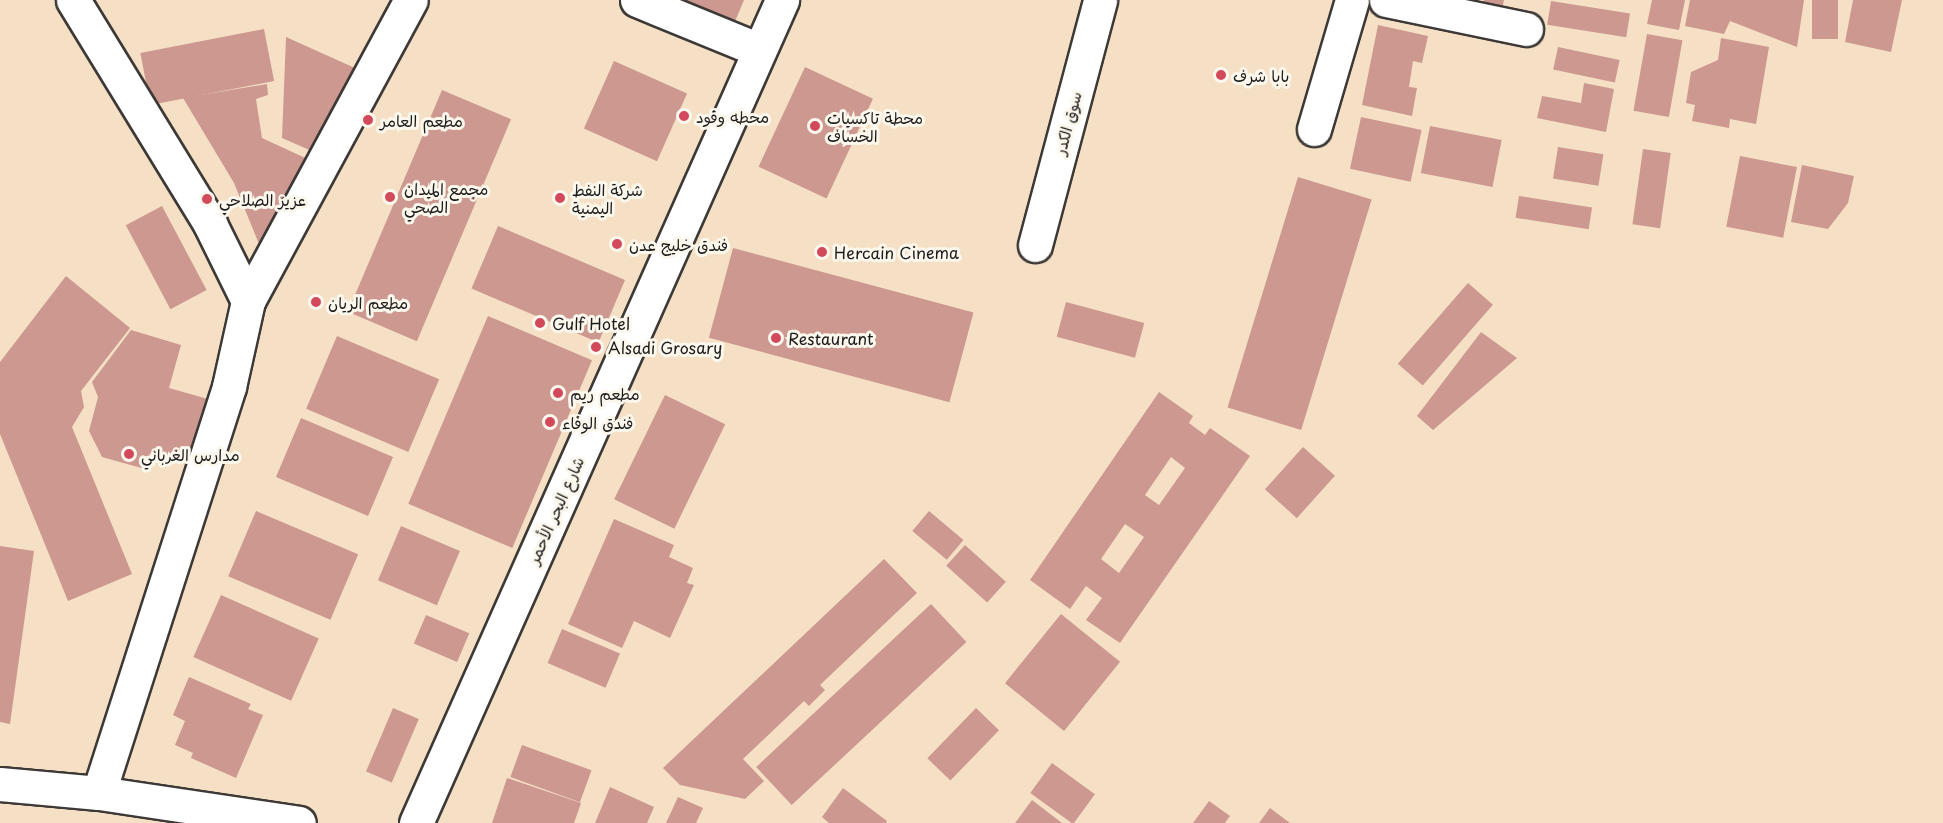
<!DOCTYPE html>
<meta charset="utf-8">
<style>
body{margin:0}
#map{position:relative;width:1943px;height:823px;overflow:hidden;background:#f5e0c6;font-family:"Playpen Sans","Playpen Sans Arabic",sans-serif}
div>[style]{position:absolute}
.building>*{inset:0;background:#cc988f;transform-origin:0 0}
.roads{filter:drop-shadow(2px 0 #3d3936) drop-shadow(-2px 0 #3d3936) drop-shadow(0 2px #3d3936) drop-shadow(0 -2px #3d3936)}
.minor>*{height:33px;margin:-16.5px;padding:0 16.5px;transform-origin:16.5px;border-radius:16.5px;background:#fff}
.tertiary>*{height:33px;margin:-16.5px;padding:0 16.5px;transform-origin:16.5px;border-radius:16.5px;background:#fff}
.dots>*{width:16px;height:16px;translate:-50% -50%;box-sizing:border-box;border:3px solid #fbf7ec;border-radius:50%}
span{translate:-50% -50%;white-space:nowrap;text-align:center;line-height:1.15;-webkit-text-stroke:6px #fbf7ec;paint-order:stroke}
.poi-label{font-size:16px;color:#1c1c1c}
.left{translate:0 -50%;text-align:left}
.street-label{font-size:16px;color:#1c1c1c}
</style>
<div id="map">
<div class="building">
<div style="clip-path:polygon(658px 0,744px 0,731px 31px)"></div>
<div style="clip-path:polygon(1484px 0,1504px 0,1502px 9px,1483px 3px)"></div>
<div style="clip-path:polygon(1652px 0,1685px 0,1679px 30px,1647px 24px)"></div>
<div style="clip-path:polygon(1690px 0,1804px 0,1797px 47px,1730px 21px,1724px 34px,1685px 26px)"></div>
<div style="left:1812px;top:0;width:26px;height:39px"></div>
<div style="clip-path:polygon(1853px 0,1902px 0,1891px 52px,1845px 42px)"></div>
<div style="left:1551px;top:1px;width:80px;height:24px;rotate:9deg"></div>
<div style="clip-path:polygon(1378px 25px,1428px 36px,1422px 63px,1413px 61px,1409px 87px,1417px 88px,1412px 116px,1362px 105px)"></div>
<div style="left:264px;top:29px;width:53px;height:126px;rotate:79deg"></div>
<div style="left:1647px;top:34px;width:36px;height:78px;rotate:10deg"></div>
<div style="clip-path:polygon(286px 37px,366px 73px,330px 159px,282px 138px)"></div>
<div style="clip-path:polygon(1721px 38px,1769px 47px,1756px 124px,1730px 119px,1729px 128px,1692px 121px,1695px 105px,1686px 103px,1691px 72px,1718px 60px)"></div>
<div style="left:1558px;top:47px;width:63px;height:23px;rotate:12deg"></div>
<div style="left:614px;top:61px;width:80px;height:74px;rotate:24deg"></div>
<div style="left:805px;top:67px;width:75px;height:110px;rotate:25deg"></div>
<div style="clip-path:polygon(1584px 83px,1614px 89px,1606px 132px,1537px 118px,1542px 96px,1581px 103px)"></div>
<div style="clip-path:polygon(267px 84px,268px 95px,256px 99px,262px 138px,327px 168px,292px 259px,276px 266px,264px 256px,234px 183px,183px 98px)"></div>
<div style="left:442px;top:90px;width:75px;height:241px;rotate:23deg"></div>
<div style="left:1361px;top:117px;width:62px;height:53px;rotate:12deg"></div>
<div style="left:1430px;top:126px;width:73px;height:48px;rotate:11deg"></div>
<div style="left:1558px;top:147px;width:46px;height:32px;rotate:9deg"></div>
<div style="left:1643px;top:149px;width:28px;height:76px;rotate:8deg"></div>
<div style="left:1740px;top:156px;width:58px;height:72px;rotate:11deg"></div>
<div style="clip-path:polygon(1802px 165px,1854px 176px,1848px 203px,1828px 229px,1791px 222px)"></div>
<div style="left:1298px;top:177px;width:77px;height:241px;rotate:17deg"></div>
<div style="left:1519px;top:196px;width:74px;height:22px;rotate:9deg"></div>
<div style="left:162px;top:206px;width:95px;height:41px;rotate:62deg"></div>
<div style="left:498px;top:226px;width:138px;height:68px;rotate:23deg"></div>
<div style="left:733px;top:248px;width:249px;height:93px;rotate:15deg"></div>
<div style="clip-path:polygon(66px 276px,130px 328px,81px 391px,84px 407px,72px 427px,132px 574px,68px 601px,0 434px,0 362px)"></div>
<div style="left:1468px;top:283px;width:33px;height:107px;rotate:41deg"></div>
<div style="left:1066px;top:302px;width:81px;height:36px;rotate:15deg"></div>
<div style="left:488px;top:316px;width:113px;height:204px;rotate:23deg"></div>
<div style="clip-path:polygon(131px 330px,181px 345px,169px 388px,208px 399px,190px 465px,150px 453px,145px 469px,102px 457px,89px 431px,98px 397px,92px 382px)"></div>
<div style="clip-path:polygon(1481px 332px,1517px 358px,1433px 430px,1417px 416px)"></div>
<div style="left:337px;top:336px;width:111px;height:79px;rotate:23deg"></div>
<div style="clip-path:polygon(evenodd,1159px 392px,1193px 416px,1189px 423px,1205px 435px,1210px 428px,1250px 456px,1120px 643px,1086px 620px,1102px 598px,1086px 586px,1070px 609px,1030px 580px,1159px 392px,1171px 457px,1185px 468px,1159px 505px,1145px 495px,1171px 457px,1159px 392px,1125px 524px,1144px 537px,1119px 573px,1101px 559px,1125px 524px)"></div>
<div style="left:665px;top:395px;width:67px;height:116px;rotate:26deg"></div>
<div style="left:301px;top:418px;width:100px;height:64px;rotate:23deg"></div>
<div style="left:1303px;top:447px;width:43px;height:57px;rotate:42deg"></div>
<div style="left:256px;top:511px;width:111px;height:71px;rotate:23deg"></div>
<div style="left:929px;top:511px;width:45px;height:26px;rotate:40deg"></div>
<div style="clip-path:polygon(614px 519px,674px 545px,669px 557px,693px 568px,687px 583px,694px 585px,670px 638px,634px 621px,622px 648px,568px 624px)"></div>
<div style="left:401px;top:526px;width:64px;height:59px;rotate:23deg"></div>
<div style="left:965px;top:545px;width:55px;height:28px;rotate:42deg"></div>
<div style="clip-path:polygon(0 546px,34px 551px,10px 724px,0 722px)"></div>
<div style="clip-path:polygon(884px 559px,917px 593px,820px 685px,825px 690px,809px 706px,804px 701px,743px 759px,764px 781px,745px 799px,680px 785px,663px 768px)"></div>
<div style="left:221px;top:595px;width:107px;height:68px;rotate:24deg"></div>
<div style="left:931px;top:604px;width:52px;height:239px;rotate:47deg"></div>
<div style="left:1061px;top:614px;width:76px;height:89px;rotate:39deg"></div>
<div style="left:426px;top:615px;width:47px;height:31px;rotate:23deg"></div>
<div style="left:562px;top:629px;width:63px;height:37px;rotate:23deg"></div>
<div style="clip-path:polygon(189px 677px,251px 704px,248px 709px,263px 715px,236px 778px,191px 758px,193px 753px,175px 745px,185px 721px,173px 715px)"></div>
<div style="left:393px;top:708px;width:28px;height:69px;rotate:23deg"></div>
<div style="left:976px;top:708px;width:32px;height:70px;rotate:44deg"></div>
<div style="left:522px;top:745px;width:74px;height:34px;rotate:20deg"></div>
<div style="left:1052px;top:763px;width:53px;height:37px;rotate:36deg"></div>
<div style="clip-path:polygon(507px 778px,581px 803px,574px 823px,492px 823px)"></div>
<div style="clip-path:polygon(610px 787px,654px 807px,647px 823px,595px 823px)"></div>
<div style="clip-path:polygon(843px 788px,887px 821px,886px 823px,829px 823px,822px 817px)"></div>
<div style="clip-path:polygon(678px 797px,703px 808px,696px 823px,666px 823px)"></div>
<div style="clip-path:polygon(1032px 800px,1062px 823px,1015px 823px)"></div>
<div style="clip-path:polygon(1209px 801px,1230px 816px,1225px 823px,1193px 823px)"></div>
<div style="clip-path:polygon(1270px 808px,1290px 823px,1259px 823px)"></div>
</div>
<div class="roads">
<div class="minor">
<div style="left:73px;top:0;width:263px;rotate:58.5deg"></div>
<div style="left:210px;top:224px;width:86px;rotate:63.7deg"></div>
<div style="left:248px;top:301px;width:88px;rotate:102.5deg"></div>
<div style="left:229px;top:387px;width:426px;rotate:107.8deg"></div>
<div style="left:1386px;top:0;width:143px;rotate:11.7deg"></div>
<div style="left:1314px;top:129px;width:134px;rotate:-73.6deg"></div>
<div style="left:1035px;top:245px;width:253px;rotate:-75.1deg"></div>
<div style="left:248px;top:301px;width:342px;rotate:-61.6deg"></div>
<div style="left:0;top:784px;width:99px;rotate:5.2deg"></div>
<div style="left:99px;top:793px;width:202px;rotate:8.5deg"></div>
</div>
<div class="tertiary">
<div style="left:637px;top:0;width:132px;rotate:22.3deg"></div>
<div style="left:416px;top:823px;width:901px;rotate:-66.02deg"></div>
</div>
</div>
<div class="dots">
<div style="left:1221px;top:75px;background:#d1495b"></div>
<div style="left:684px;top:116px;background:#d1495b"></div>
<div style="left:368px;top:120px;background:#d1495b"></div>
<div style="left:815px;top:126px;background:#d1495b"></div>
<div style="left:390px;top:197px;background:#d1495b"></div>
<div style="left:560px;top:198px;background:#d1495b"></div>
<div style="left:207px;top:199px;background:#d1495b"></div>
<div style="left:617px;top:244px;background:#d1495b"></div>
<div style="left:822px;top:252px;background:#d1495b"></div>
<div style="left:316px;top:302px;background:#d1495b"></div>
<div style="left:540px;top:323px;background:#d1495b"></div>
<div style="left:776px;top:338px;background:#d1495b"></div>
<div style="left:596px;top:347px;background:#d1495b"></div>
<div style="left:558px;top:393px;background:#d1495b"></div>
<div style="left:550px;top:422px;background:#d1495b"></div>
<div style="left:129px;top:454px;background:#d1495b"></div>
</div>
<div class="poi-label">
<span class="left" style="left:1233px;top:75px">بابا شرف</span>
<span class="left" style="left:696px;top:116px">محطه وقود</span>
<span class="left" style="left:827px;top:126px">محطة تاكسيات<br>الخساف</span>
<span class="left" style="left:380px;top:120px">مطعم العامر</span>
<span class="left" style="left:404px;top:197px">مجمع الميدان<br>الصحي</span>
<span class="left" style="left:572px;top:198px">شركة النفط<br>اليمنية</span>
<span class="left" style="left:219px;top:199px">عزيز الصلاحي</span>
<span class="left" style="left:629px;top:244px">فندق خليج عدن</span>
<span class="left" style="left:834px;top:252px">Hercain Cinema</span>
<span class="left" style="left:328px;top:302px">مطعم الريان</span>
<span class="left" style="left:552px;top:323px">Gulf Hotel</span>
<span class="left" style="left:788px;top:338px">Restaurant</span>
<span class="left" style="left:608px;top:347px">Alsadi Grosary</span>
<span class="left" style="left:570px;top:393px">مطعم ريم</span>
<span class="left" style="left:562px;top:422px">فندق الوفاء</span>
<span class="left" style="left:141px;top:454px">مدارس الغرباني</span>
</div>
<div class="street-label">
<span style="left:1067px;top:123px;rotate:-75deg">سوق الكدر</span>
<span style="left:555px;top:510px;rotate:-66deg">شارع البحر الأحمر</span>
</div>
</div>
